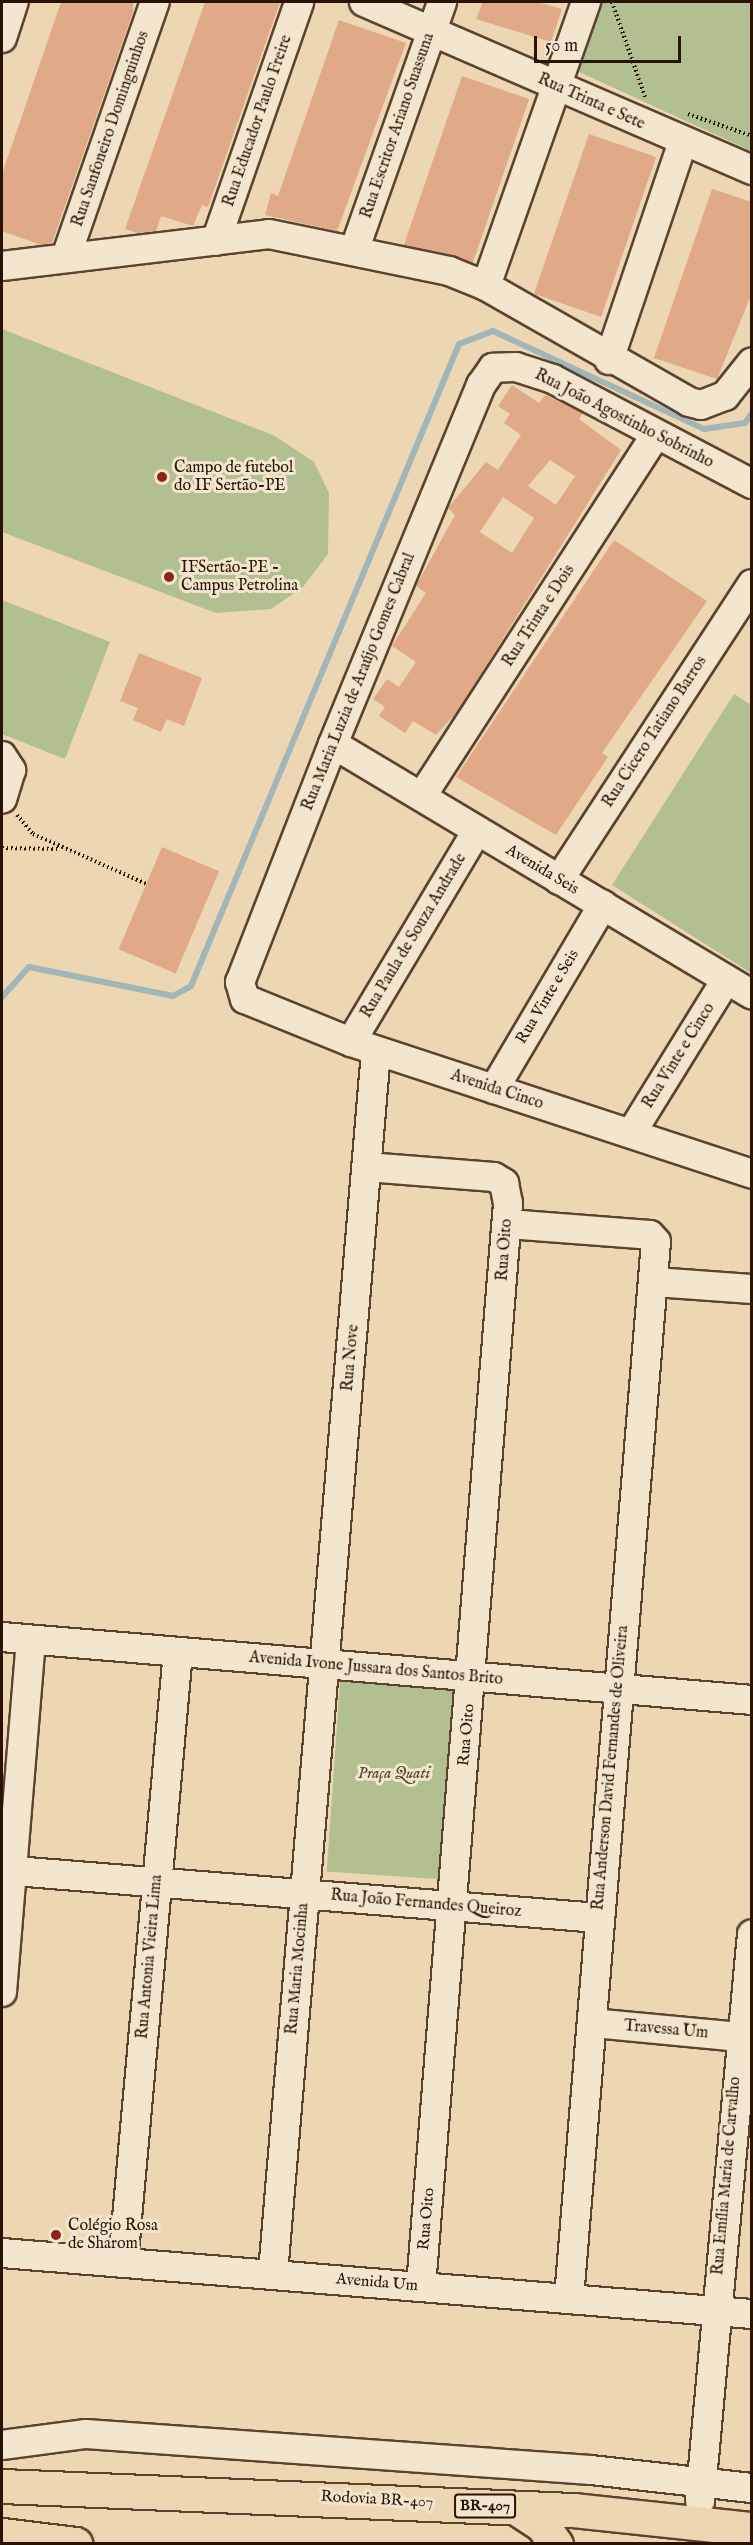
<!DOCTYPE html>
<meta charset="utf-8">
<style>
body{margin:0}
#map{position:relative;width:753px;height:2545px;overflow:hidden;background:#edd7b3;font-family:"IM FELL English",serif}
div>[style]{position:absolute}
.green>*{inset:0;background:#b2bf91;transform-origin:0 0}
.stream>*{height:6px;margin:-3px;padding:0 3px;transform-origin:3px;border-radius:3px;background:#a0b6b9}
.building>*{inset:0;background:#e0a988;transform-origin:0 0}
.path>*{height:4px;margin-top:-2px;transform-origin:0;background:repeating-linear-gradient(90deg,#2a1203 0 1.5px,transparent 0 4.5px)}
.roads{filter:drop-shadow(2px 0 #5b432f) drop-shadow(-2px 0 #5b432f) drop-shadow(0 2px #5b432f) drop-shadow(0 -2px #5b432f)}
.minor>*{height:28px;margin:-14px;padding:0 14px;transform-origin:14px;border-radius:14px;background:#f3e5ce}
.highway>*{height:33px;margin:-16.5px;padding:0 16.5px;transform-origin:16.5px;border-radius:16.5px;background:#edd7b3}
.dots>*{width:16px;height:16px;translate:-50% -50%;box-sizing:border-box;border:3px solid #f3e5ce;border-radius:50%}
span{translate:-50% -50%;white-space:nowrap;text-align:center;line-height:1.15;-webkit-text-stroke:6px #f3e5ce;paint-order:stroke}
.shield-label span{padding:2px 4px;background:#f3e5ce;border:2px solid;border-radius:4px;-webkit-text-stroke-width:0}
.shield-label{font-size:15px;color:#2a1203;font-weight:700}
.street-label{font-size:16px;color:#2a1203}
.poi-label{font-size:16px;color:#2a1203}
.left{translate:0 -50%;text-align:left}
.park-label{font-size:16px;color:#53462e;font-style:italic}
.frame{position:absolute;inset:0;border:3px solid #2a1203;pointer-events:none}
.scale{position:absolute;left:534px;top:36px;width:147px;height:27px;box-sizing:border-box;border:3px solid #2a1203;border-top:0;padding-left:8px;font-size:18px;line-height:21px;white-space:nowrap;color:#2a1203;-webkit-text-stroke:4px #f3e5ce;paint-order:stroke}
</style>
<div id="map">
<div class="green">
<div style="clip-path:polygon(598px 2px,751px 2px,751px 151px,575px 70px)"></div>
<div style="clip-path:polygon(2px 329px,275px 436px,314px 462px,329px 493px,328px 554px,303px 587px,271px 609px,216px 613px,2px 532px)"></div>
<div style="clip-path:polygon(2px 600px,110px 642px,65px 759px,2px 734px)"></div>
<div style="clip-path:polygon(734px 694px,751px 705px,751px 973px,612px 885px)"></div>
<div style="left:341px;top:1668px;width:123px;height:204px;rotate:4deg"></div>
</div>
<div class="stream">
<div style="left:2px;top:997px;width:40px;rotate:-48deg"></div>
<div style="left:29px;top:967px;width:147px;rotate:11.4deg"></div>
<div style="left:173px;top:996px;width:21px;rotate:-29deg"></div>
<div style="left:191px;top:986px;width:696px;rotate:-67.34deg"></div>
<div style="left:459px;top:344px;width:36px;rotate:-21deg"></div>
<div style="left:493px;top:331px;width:233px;rotate:24.9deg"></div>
<div style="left:704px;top:429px;width:41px;rotate:-8.3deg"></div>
<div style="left:745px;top:423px;width:12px;rotate:-55deg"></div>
</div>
<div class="building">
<div style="clip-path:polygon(61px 2px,133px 2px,133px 12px,52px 243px,41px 245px,2px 231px,2px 174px)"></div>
<div style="clip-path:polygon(205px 2px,280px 2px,208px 207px,202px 205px,193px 226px,161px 216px,156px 231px,138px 233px,125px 229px)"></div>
<div style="clip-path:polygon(483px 2px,537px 2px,562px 9px,551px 42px,476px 19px)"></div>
<div style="clip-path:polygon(339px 20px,406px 43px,337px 231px,265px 215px,271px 193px,278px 196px)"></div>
<div style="left:462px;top:76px;width:71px;height:179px;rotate:19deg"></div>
<div style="left:589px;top:134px;width:71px;height:169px;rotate:19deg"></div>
<div style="clip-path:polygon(712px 189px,752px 202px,752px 293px,717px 379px,654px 358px)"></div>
<div style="clip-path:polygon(evenodd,512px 385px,539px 403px,545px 395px,583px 413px,579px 419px,621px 450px,457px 712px,436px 735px,413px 721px,405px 733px,379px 716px,385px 707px,373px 699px,387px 679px,399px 687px,416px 662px,392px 646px,426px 593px,416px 586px,455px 515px,448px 508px,486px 462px,498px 470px,521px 435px,504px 423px,510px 414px,498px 406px,512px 385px,550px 460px,575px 476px,556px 505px,528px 486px,550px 460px,512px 385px,503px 497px,534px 518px,512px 553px,480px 532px,503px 497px)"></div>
<div style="clip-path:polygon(614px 540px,707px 601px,602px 753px,608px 757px,556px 835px,456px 777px)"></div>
<div style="clip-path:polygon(139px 653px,202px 678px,184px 726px,167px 719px,161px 732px,133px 720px,138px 708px,120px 701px)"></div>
<div style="left:162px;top:847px;width:62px;height:111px;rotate:23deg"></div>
</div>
<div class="path">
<div style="left:612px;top:2px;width:101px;rotate:70.8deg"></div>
<div style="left:688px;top:114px;width:68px;rotate:19deg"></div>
<div style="left:17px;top:815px;width:25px;rotate:50deg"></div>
<div style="left:33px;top:834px;width:124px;rotate:23.7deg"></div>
<div style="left:2px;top:848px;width:58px;rotate:1deg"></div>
</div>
<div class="roads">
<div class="minor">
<div style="left:364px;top:2px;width:423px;rotate:23.4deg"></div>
<div style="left:2px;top:38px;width:38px;rotate:-72deg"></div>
<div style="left:216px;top:241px;width:253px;rotate:-70.8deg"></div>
<div style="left:354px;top:251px;width:264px;rotate:-70.5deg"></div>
<div style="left:66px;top:257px;width:270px;rotate:-70.8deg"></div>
<div style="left:2px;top:266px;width:269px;rotate:-6.8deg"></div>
<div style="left:269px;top:234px;width:184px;rotate:11.6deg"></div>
<div style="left:449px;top:271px;width:40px;rotate:22deg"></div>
<div style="left:486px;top:286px;width:234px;rotate:29.7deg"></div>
<div style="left:689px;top:402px;width:12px;rotate:14deg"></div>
<div style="left:701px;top:405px;width:26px;rotate:-21deg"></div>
<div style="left:725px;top:396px;width:43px;rotate:-51.5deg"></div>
<div style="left:486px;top:286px;width:301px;rotate:-70.6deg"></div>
<div style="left:609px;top:360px;width:230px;rotate:-71.3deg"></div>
<div style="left:752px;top:484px;width:225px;rotate:-152.2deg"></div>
<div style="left:553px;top:379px;width:39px;rotate:-162deg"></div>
<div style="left:516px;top:367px;width:23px;rotate:178deg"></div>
<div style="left:493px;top:368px;width:21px;rotate:125deg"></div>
<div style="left:481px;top:385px;width:388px;rotate:112.4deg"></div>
<div style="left:333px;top:744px;width:256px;rotate:111.3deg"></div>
<div style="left:240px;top:982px;width:18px;rotate:74deg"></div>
<div style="left:245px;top:999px;width:114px;rotate:22.1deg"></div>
<div style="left:351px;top:1042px;width:422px;rotate:18.2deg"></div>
<div style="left:333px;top:744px;width:488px;rotate:30.9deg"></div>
<div style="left:2px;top:756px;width:17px;rotate:57deg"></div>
<div style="left:11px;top:770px;width:30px;rotate:107deg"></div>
<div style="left:422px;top:796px;width:429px;rotate:-57.1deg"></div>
<div style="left:559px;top:880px;width:353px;rotate:-56.9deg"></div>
<div style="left:351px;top:1042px;width:246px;rotate:-59.2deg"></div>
<div style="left:494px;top:1089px;width:214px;rotate:-59.4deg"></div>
<div style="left:632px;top:1132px;width:179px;rotate:-58.3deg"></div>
<div style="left:367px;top:1167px;width:127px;rotate:4.5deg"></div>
<div style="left:494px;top:1177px;width:12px;rotate:31deg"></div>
<div style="left:504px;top:1183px;width:20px;rotate:79deg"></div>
<div style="left:508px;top:1203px;width:1087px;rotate:94.59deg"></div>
<div style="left:508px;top:1224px;width:142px;rotate:4.4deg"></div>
<div style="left:650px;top:1235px;width:9px;rotate:49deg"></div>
<div style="left:656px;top:1242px;width:1060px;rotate:94.71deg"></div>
<div style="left:655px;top:1282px;width:97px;rotate:4.1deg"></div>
<div style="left:2px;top:1637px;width:753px;rotate:4.8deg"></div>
<div style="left:2px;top:1870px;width:599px;rotate:4.6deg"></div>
<div style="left:2px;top:1992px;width:353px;rotate:-85.3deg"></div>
<div style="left:592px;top:2023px;width:148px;rotate:5.4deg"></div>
<div style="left:2px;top:2253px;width:752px;rotate:4.65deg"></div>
<div style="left:123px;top:2263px;width:613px;rotate:-84.86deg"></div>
<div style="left:273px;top:2273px;width:1226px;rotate:-85.18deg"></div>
<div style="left:2px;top:2445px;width:85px;rotate:-7.5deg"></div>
<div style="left:86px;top:2434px;width:506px;rotate:4.08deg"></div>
<div style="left:591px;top:2470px;width:162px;rotate:6.4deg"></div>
<div style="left:700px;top:2501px;width:569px;rotate:-84.76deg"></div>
</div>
<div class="highway">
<div style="left:2px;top:2486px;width:572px;rotate:2.41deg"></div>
<div style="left:573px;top:2510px;width:180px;rotate:6.1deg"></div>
<div style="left:516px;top:2508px;width:31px;rotate:33deg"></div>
<div style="left:542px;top:2525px;width:24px;rotate:54deg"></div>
<div style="left:2px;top:2535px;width:74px;rotate:7deg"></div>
</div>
</div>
<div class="dots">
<div style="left:162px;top:477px;background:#8f2418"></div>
<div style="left:169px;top:577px;background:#8f2418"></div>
<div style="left:56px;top:2235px;background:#8f2418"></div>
</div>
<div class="shield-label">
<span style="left:485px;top:2506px">BR-407</span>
</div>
<div class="street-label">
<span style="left:591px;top:102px;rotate:24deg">Rua Trinta e Sete</span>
<span style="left:258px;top:121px;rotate:-71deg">Rua Educador Paulo Freire</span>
<span style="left:398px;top:126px;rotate:-71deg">Rua Escritor Ariano Suassuna</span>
<span style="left:111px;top:129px;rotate:-71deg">Rua Sanfoneiro Dominguinhos</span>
<span style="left:624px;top:419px;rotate:27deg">Rua João Agostinho Sobrinho</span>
<span style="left:539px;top:616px;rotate:-57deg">Rua Trinta e Dois</span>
<span style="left:359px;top:682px;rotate:-68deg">Rua Maria Luzia de Araújo Gomes Cabral</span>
<span style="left:655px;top:732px;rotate:-57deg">Rua Cicero Tatiano Barros</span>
<span style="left:542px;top:870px;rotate:31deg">Avenida Seis</span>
<span style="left:414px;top:936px;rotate:-59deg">Rua Paula de Souza Andrade</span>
<span style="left:548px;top:997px;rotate:-59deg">Rua Vinte e Seis</span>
<span style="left:679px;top:1056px;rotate:-58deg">Rua Vinte e Cinco</span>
<span style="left:497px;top:1090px;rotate:18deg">Avenida Cinco</span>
<span style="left:505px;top:1250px;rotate:-86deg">Rua Oito</span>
<span style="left:351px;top:1358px;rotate:-85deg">Rua Nove</span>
<span style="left:376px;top:1669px;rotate:5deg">Avenida Ivone Jussara dos Santos Brito</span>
<span style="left:467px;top:1735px;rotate:-85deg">Rua Oito</span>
<span style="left:611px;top:1768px;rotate:-85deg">Rua Anderson David Fernandes de Oliveira</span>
<span style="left:426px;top:1904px;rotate:5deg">Rua João Fernandes Queiroz</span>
<span style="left:150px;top:1957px;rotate:-85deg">Rua Antonia Vieira Lima</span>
<span style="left:298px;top:1969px;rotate:-85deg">Rua Maria Mocinha</span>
<span style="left:666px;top:2030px;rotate:5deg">Travessa Um</span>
<span style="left:727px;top:2176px;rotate:-85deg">Rua Emília Maria de Carvalho</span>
<span style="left:427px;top:2219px;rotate:-85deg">Rua Oito</span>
<span style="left:377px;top:2283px;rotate:5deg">Avenida Um</span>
<span style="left:377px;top:2500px;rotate:3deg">Rodovia BR-407</span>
</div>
<div class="poi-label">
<span class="left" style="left:174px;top:477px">Campo de futebol<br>do IF Sertão-PE</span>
<span class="left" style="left:181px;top:577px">IFSertão-PE -<br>Campus Petrolina</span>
<span class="left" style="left:68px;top:2235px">Colégio Rosa<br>de Sharom</span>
</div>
<div class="park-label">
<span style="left:394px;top:1774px">Praça Quati</span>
</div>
<div class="frame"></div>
<div class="scale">50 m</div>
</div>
